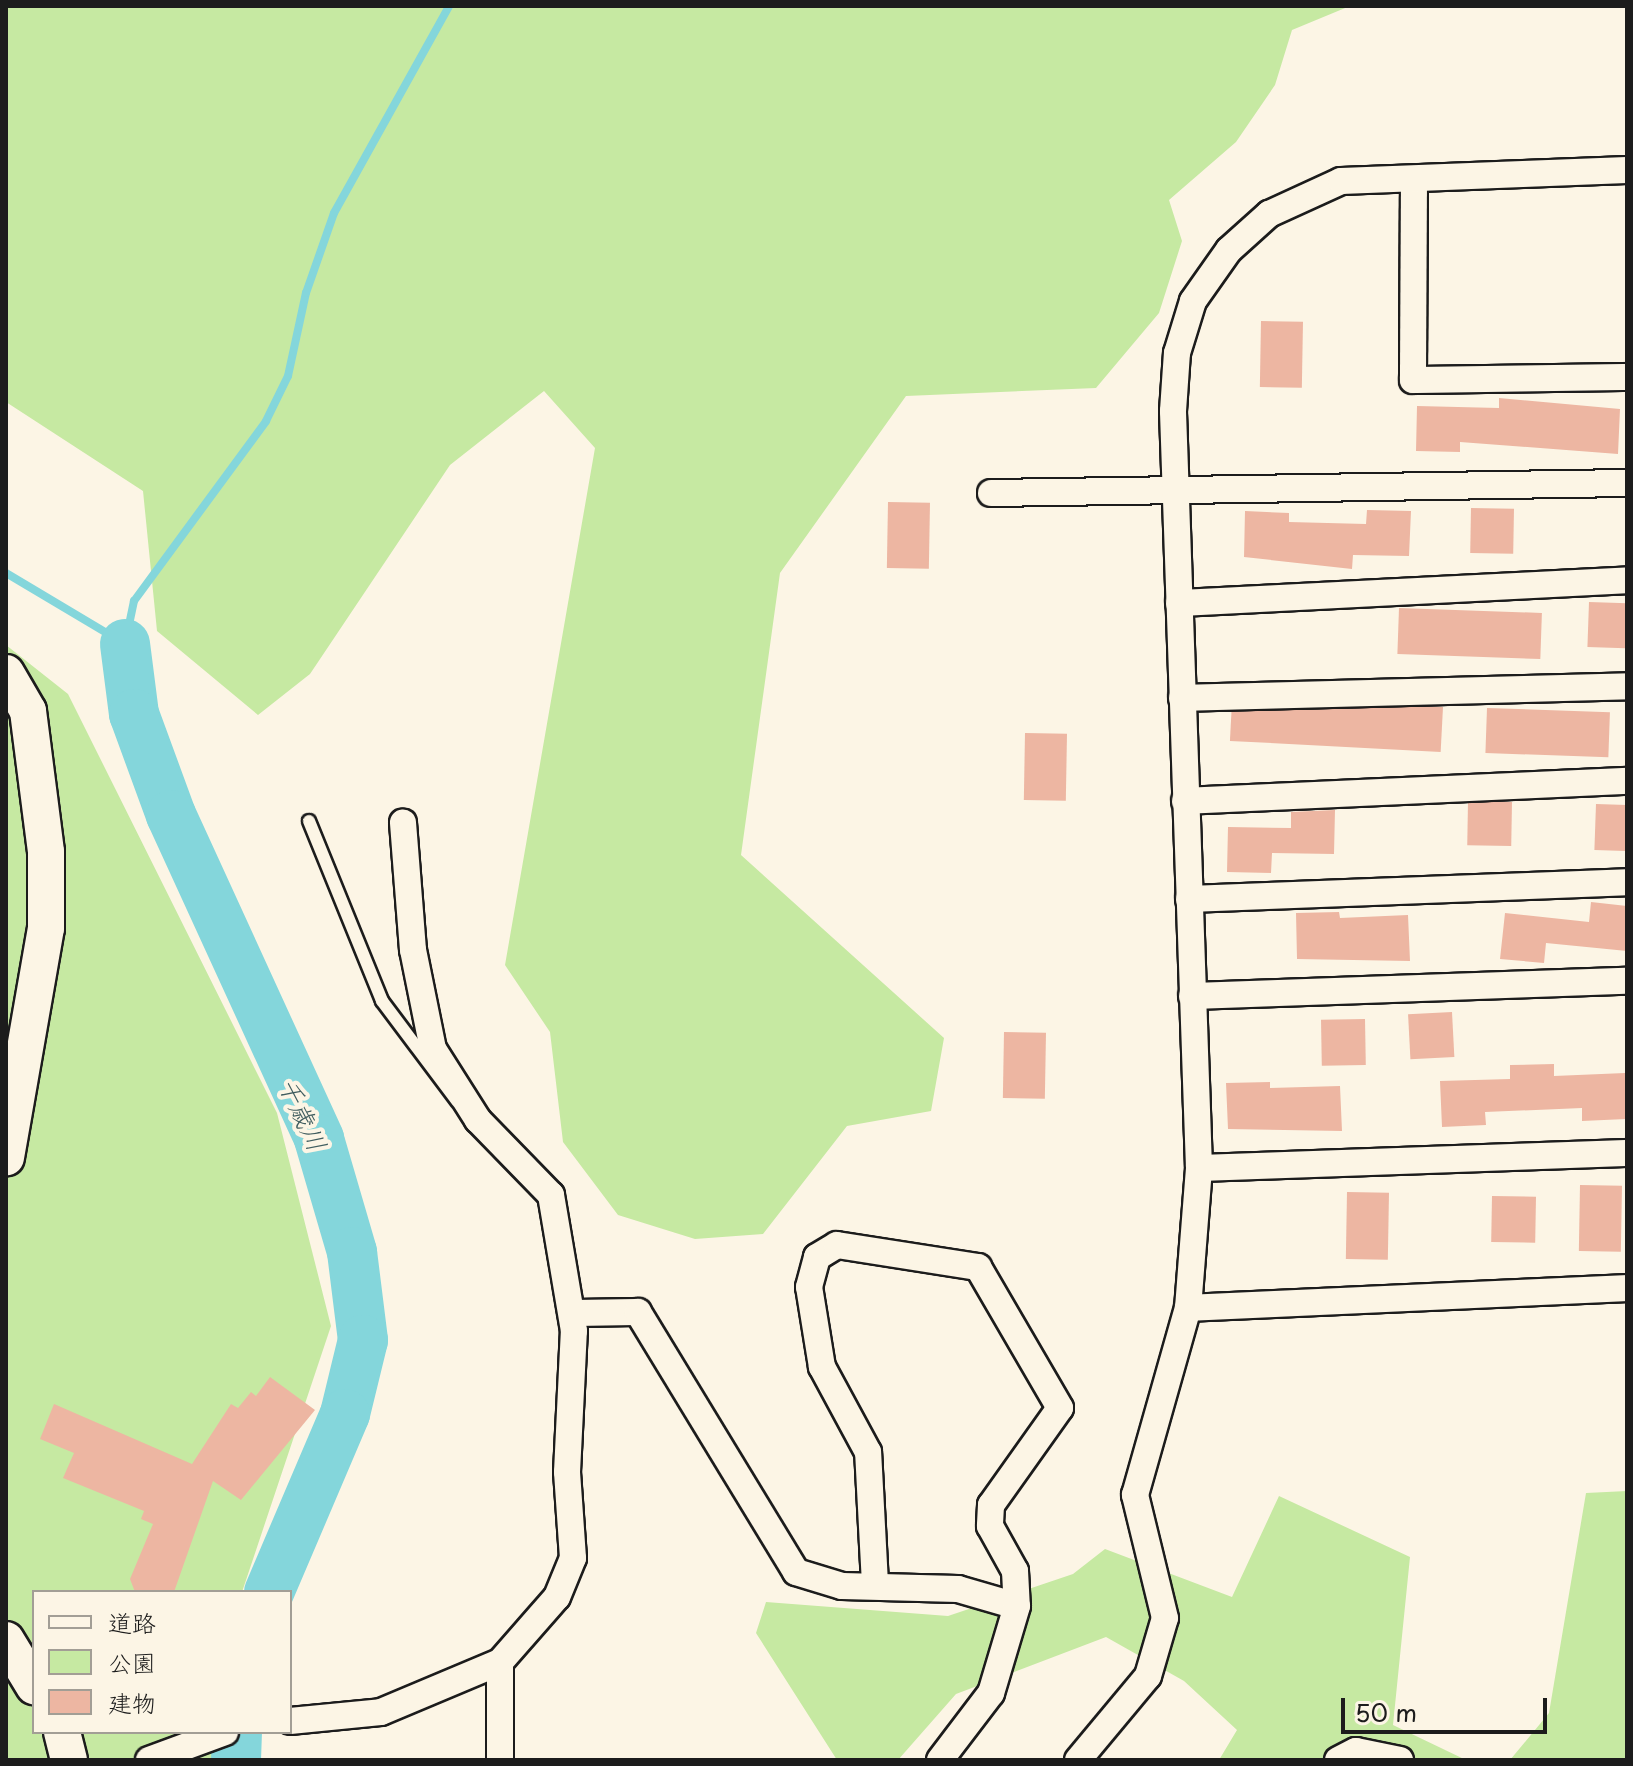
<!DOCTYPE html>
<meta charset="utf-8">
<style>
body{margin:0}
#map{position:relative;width:1633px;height:1766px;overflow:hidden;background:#fcf5e5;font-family:"Playpen Sans","Klee One",sans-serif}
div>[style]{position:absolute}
.green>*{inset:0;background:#c6e9a2}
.stream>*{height:8px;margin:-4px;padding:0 4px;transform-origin:4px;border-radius:4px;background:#84d6db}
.river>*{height:50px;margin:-25px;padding:0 25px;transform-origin:25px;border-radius:25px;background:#84d6db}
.building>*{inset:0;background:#edb6a2;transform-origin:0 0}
.roads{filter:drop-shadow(2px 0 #1c1c1c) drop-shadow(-2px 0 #1c1c1c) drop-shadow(0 2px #1c1c1c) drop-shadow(0 -2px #1c1c1c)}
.service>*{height:12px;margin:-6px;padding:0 6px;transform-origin:6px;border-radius:6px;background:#fcf5e5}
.minor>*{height:26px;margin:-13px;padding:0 13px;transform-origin:13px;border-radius:13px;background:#fcf5e5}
.secondary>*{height:36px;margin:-18px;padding:0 18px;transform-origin:18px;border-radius:18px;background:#fcf5e5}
span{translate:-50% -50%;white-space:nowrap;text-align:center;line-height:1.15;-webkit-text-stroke:8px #fcf5e5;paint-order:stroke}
.water-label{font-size:26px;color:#405d5f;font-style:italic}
.frame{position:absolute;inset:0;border:8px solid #1c1c1c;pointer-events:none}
.legend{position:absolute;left:32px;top:1590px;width:260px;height:144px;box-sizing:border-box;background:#fcf5e5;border:2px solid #a29e95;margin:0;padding:10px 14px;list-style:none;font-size:24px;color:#1c1c1c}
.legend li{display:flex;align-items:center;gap:16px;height:40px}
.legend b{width:40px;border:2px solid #a29e95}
.scale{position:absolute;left:1341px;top:1698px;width:206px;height:36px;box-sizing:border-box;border:4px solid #1c1c1c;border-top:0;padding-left:10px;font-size:24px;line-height:28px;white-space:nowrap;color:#1c1c1c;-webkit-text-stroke:6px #fcf5e5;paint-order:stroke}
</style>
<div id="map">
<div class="green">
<div style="clip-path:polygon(6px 6px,1350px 6px,1292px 30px,1275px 85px,1236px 142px,1169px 200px,1182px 241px,1159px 313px,1096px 388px,906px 396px,780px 573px,741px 855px,944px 1038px,931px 1111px,847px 1126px,763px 1234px,695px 1239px,618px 1215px,563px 1142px,550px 1032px,505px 965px,595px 448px,544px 391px,450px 465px,310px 674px,258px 715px,157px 631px,143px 491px,6px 402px)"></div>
<div style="clip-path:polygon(6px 645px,68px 694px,277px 1113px,331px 1326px,242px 1592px,34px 1592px,34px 1732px,228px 1732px,226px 1760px,6px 1760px)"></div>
<div style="clip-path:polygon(1627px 1491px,1627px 1760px,1510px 1760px,1549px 1713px,1586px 1493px)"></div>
<div style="clip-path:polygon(1279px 1496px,1410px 1557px,1393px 1725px,1466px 1760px,1219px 1760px,1237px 1730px,1184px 1681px,1106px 1637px,956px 1694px,898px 1760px,837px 1760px,756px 1633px,766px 1602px,948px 1616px,1073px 1574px,1105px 1549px,1232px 1597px)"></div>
</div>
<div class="stream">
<div style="left:6px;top:573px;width:139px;rotate:30.8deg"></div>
<div style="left:125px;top:644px;width:44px;rotate:-78.2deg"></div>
<div style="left:134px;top:601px;width:223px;rotate:-53.7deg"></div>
<div style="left:266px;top:421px;width:50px;rotate:-63.9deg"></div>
<div style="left:288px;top:376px;width:85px;rotate:-77.8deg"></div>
<div style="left:306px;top:293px;width:85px;rotate:-70.7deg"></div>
<div style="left:334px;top:213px;width:237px;rotate:-60.9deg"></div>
</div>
<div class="river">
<div style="left:125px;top:644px;width:71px;rotate:82.7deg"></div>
<div style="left:134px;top:714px;width:108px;rotate:69.9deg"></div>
<div style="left:171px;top:815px;width:356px;rotate:65.4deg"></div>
<div style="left:319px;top:1139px;width:118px;rotate:73.7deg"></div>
<div style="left:352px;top:1252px;width:89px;rotate:82.9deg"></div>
<div style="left:363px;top:1340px;width:76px;rotate:103.7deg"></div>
<div style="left:345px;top:1414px;width:194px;rotate:113.1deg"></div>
<div style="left:236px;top:1760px;width:28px;rotate:-88deg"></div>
</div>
<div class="building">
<div style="left:1261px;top:321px;width:42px;height:66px;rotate:1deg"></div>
<div style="clip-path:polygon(1499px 398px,1620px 409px,1618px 454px,1460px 442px,1460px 452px,1416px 451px,1417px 406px,1499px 408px)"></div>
<div style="left:888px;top:502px;width:42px;height:66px;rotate:1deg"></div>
<div style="left:1471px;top:508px;width:43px;height:45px;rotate:1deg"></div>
<div style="clip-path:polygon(1367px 510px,1411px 511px,1409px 556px,1353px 555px,1352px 569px,1244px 557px,1245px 511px,1289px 513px,1289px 522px,1366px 524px)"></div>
<div style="left:1589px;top:602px;width:38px;height:45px;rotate:2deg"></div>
<div style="left:1399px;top:608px;width:143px;height:46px;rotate:2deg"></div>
<div style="left:1443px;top:707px;width:45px;height:211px;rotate:93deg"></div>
<div style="left:1487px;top:708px;width:123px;height:45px;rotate:2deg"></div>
<div style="left:1025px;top:733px;width:42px;height:67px;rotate:1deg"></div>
<div style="left:1512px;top:802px;width:44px;height:44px;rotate:91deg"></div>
<div style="left:1596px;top:804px;width:31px;height:46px;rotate:2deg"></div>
<div style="clip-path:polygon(1335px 810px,1334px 854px,1272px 853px,1271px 873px,1227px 872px,1228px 827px,1291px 828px,1291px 812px)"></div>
<div style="clip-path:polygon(1591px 902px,1627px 906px,1627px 951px,1546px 943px,1544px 963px,1500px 959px,1505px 913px,1589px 922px)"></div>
<div style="clip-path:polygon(1339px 912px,1340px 918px,1408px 915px,1410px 961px,1297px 959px,1296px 913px)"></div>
<div style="left:1452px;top:1012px;width:45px;height:44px;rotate:87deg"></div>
<div style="left:1365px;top:1019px;width:46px;height:44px;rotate:89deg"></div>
<div style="left:1004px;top:1032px;width:42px;height:66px;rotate:1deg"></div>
<div style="clip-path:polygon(1554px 1064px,1554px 1076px,1625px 1073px,1626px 1119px,1582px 1121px,1582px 1108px,1485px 1112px,1486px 1125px,1442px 1127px,1440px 1081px,1510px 1079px,1510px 1065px)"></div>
<div style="clip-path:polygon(1270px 1082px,1270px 1088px,1340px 1086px,1342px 1131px,1228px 1129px,1226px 1083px)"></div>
<div style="left:1580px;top:1185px;width:42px;height:66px;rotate:1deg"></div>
<div style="left:1347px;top:1192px;width:42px;height:67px;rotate:1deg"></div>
<div style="left:1492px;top:1196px;width:44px;height:46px;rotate:1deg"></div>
<div style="clip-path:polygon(270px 1377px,315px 1410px,241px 1500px,213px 1481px,174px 1592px,135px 1592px,130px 1579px,153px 1524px,141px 1519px,144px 1511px,63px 1478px,74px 1453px,40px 1439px,54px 1404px,192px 1464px,231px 1404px,238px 1408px,251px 1392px,256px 1396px)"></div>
</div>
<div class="roads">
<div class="service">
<div style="left:309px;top:821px;width:194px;rotate:67.9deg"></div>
<div style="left:382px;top:1001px;width:125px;rotate:53.1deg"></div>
</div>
<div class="minor">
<div style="left:1414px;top:179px;width:201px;rotate:90.3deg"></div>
<div style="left:1413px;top:380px;width:214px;rotate:-0.8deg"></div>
<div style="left:991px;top:493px;width:636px;rotate:-0.9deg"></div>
<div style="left:1179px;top:603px;width:449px;rotate:-2.9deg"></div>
<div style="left:1182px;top:698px;width:445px;rotate:-1.5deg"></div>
<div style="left:1185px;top:801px;width:442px;rotate:-2.6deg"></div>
<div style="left:1189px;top:899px;width:438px;rotate:-2.2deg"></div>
<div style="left:1192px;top:996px;width:435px;rotate:-2deg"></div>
<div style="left:1199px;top:1168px;width:428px;rotate:-2deg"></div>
<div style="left:1188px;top:1308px;width:439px;rotate:-2.6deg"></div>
<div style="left:573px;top:1313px;width:65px;rotate:-0.9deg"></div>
<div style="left:638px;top:1312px;width:304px;rotate:58.7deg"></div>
<div style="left:796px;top:1572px;width:48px;rotate:16.9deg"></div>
<div style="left:842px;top:1586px;width:116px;rotate:1.5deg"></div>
<div style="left:958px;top:1589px;width:61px;rotate:16.1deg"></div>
<div style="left:875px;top:1584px;width:132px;rotate:-93deg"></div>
<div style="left:868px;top:1452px;width:97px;rotate:-118.4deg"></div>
<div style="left:822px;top:1367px;width:81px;rotate:-99.2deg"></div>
<div style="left:809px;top:1287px;width:31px;rotate:-75deg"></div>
<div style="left:817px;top:1257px;width:23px;rotate:-31deg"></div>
<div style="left:837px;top:1245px;width:143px;rotate:8.9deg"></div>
<div style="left:978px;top:1267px;width:163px;rotate:59.8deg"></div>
<div style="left:1060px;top:1408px;width:119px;rotate:125.4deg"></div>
<div style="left:991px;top:1505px;width:21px;rotate:93deg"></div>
<div style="left:990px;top:1526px;width:51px;rotate:60.9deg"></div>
<div style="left:1015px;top:1571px;width:35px;rotate:87deg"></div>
<div style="left:1017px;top:1606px;width:91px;rotate:106.6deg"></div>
<div style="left:991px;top:1693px;width:84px;rotate:127.3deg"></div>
<div style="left:500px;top:1662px;width:98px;rotate:90deg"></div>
<div style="left:290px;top:1721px;width:91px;rotate:-5.6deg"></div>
<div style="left:381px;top:1712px;width:129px;rotate:-22.8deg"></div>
<div style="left:500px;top:1662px;width:86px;rotate:-48.8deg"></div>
<div style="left:557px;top:1597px;width:42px;rotate:-67.7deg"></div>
<div style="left:573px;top:1558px;width:86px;rotate:-94deg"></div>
<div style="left:567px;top:1472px;width:141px;rotate:-87.2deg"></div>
<div style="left:574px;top:1331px;width:138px;rotate:-99.6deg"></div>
<div style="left:551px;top:1195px;width:105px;rotate:-134.2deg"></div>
<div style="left:478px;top:1120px;width:84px;rotate:-122.4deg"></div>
<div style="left:433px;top:1049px;width:101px;rotate:-101.4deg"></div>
<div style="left:413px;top:950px;width:128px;rotate:-94.5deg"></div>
<div style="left:149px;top:1760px;width:81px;rotate:-20.2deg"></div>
<div style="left:1078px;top:1760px;width:109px;rotate:-50.2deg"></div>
<div style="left:1148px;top:1676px;width:60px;rotate:-73.7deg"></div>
<div style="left:1165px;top:1618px;width:127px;rotate:-103.7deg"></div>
<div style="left:1135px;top:1495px;width:194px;rotate:-74.2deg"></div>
<div style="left:1188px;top:1308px;width:140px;rotate:-85.5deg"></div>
<div style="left:1199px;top:1168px;width:757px;rotate:-91.97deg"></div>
<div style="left:1173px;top:411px;width:58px;rotate:-86.1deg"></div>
<div style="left:1177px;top:353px;width:54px;rotate:-72.9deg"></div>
<div style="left:1193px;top:301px;width:62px;rotate:-54.8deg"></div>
<div style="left:1229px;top:250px;width:54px;rotate:-42deg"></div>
<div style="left:1269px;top:214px;width:79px;rotate:-24.6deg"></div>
<div style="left:1341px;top:181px;width:286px;rotate:-2.2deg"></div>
<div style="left:1338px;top:1760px;width:20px;rotate:-27deg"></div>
<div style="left:1356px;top:1751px;width:45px;rotate:11.6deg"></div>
</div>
<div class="secondary">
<div style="left:6px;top:673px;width:44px;rotate:59.9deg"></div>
<div style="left:28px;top:711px;width:142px;rotate:82.7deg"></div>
<div style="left:46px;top:852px;width:76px;rotate:90deg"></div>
<div style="left:46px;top:928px;width:233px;rotate:99.9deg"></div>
<div style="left:6px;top:1640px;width:54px;rotate:58.7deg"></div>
<div style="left:62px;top:1732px;width:29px;rotate:76deg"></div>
</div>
</div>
<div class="water-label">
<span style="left:303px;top:1114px;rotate:65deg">千歳川</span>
</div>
<div class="frame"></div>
<ul class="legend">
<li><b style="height:10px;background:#fcf5e5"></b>道路</li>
<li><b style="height:22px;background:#c6e9a2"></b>公園</li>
<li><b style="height:22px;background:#edb6a2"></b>建物</li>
</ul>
<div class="scale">50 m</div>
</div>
